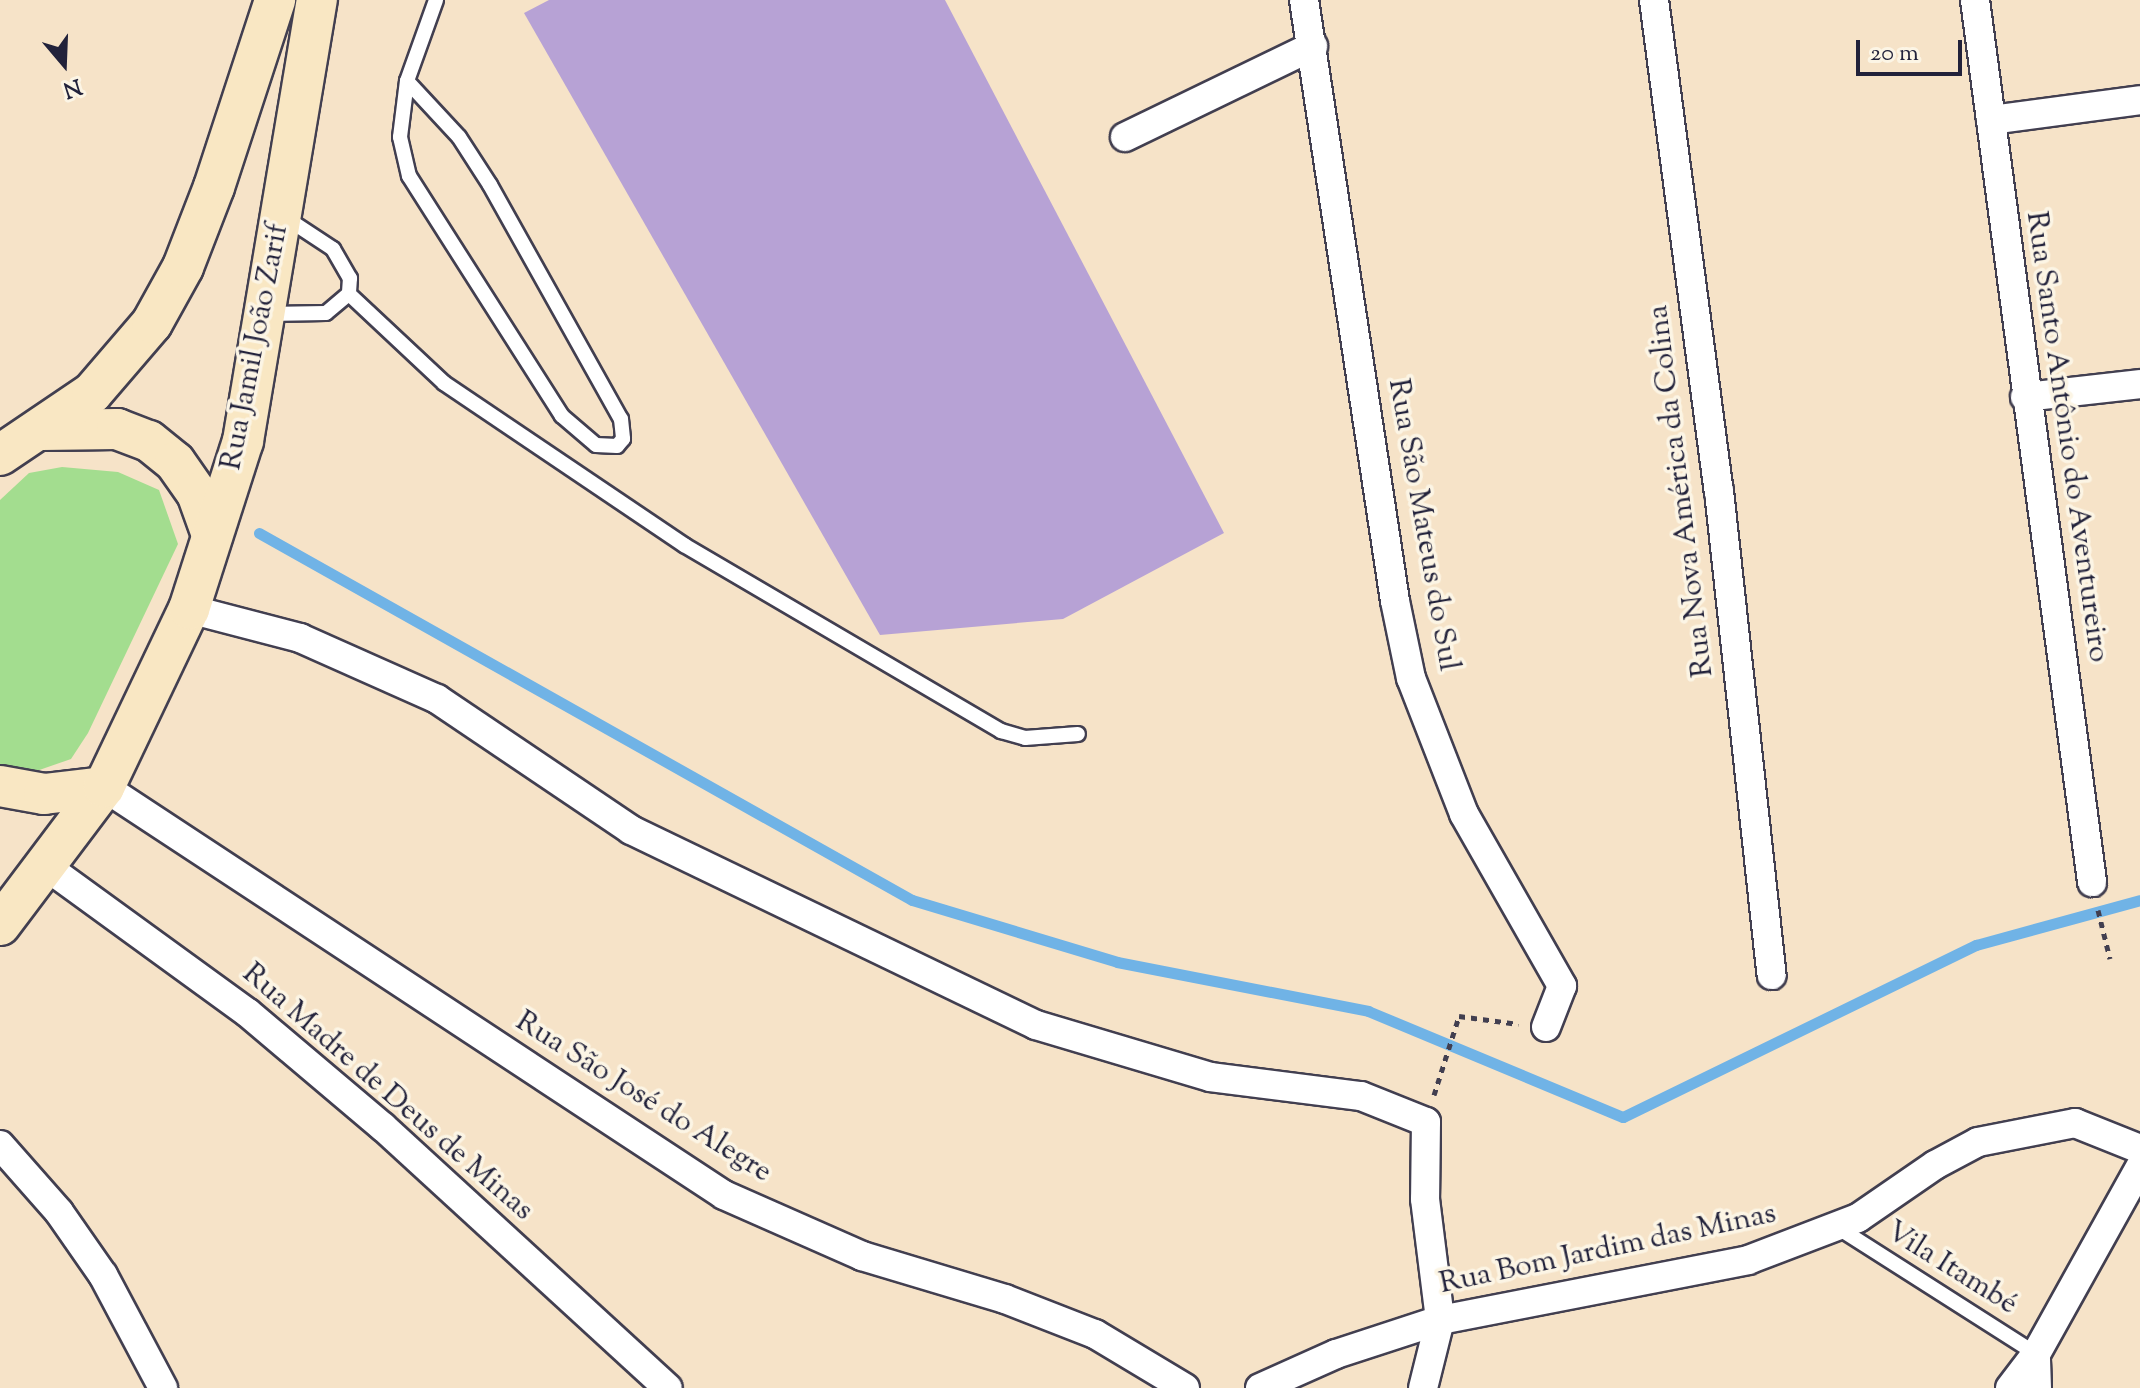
<!DOCTYPE html>
<meta charset="utf-8">
<style>
body{margin:0}
#map{position:relative;width:2140px;height:1388px;overflow:hidden;background:#f6e3c8;font-family:"Sorts Mill Goudy",serif}
div>[style]{position:absolute}
.green>*{inset:0;background:#a3dd8f}
.stream>*{height:11px;margin:-5.5px;padding:0 5.5px;transform-origin:5.5px;border-radius:5.5px;background:#70b3e6}
.building>*{inset:0;background:#b7a2d5}
.path>*{height:5px;margin-top:-2.5px;transform-origin:0;background:repeating-linear-gradient(90deg,#423f50 0 6px,transparent 0 12px)}
.roads{filter:drop-shadow(2px 0 #423f50) drop-shadow(-2px 0 #423f50) drop-shadow(0 2px #423f50) drop-shadow(0 -2px #423f50)}
.service>*{height:14px;margin:-7px;padding:0 7px;transform-origin:7px;border-radius:7px;background:#fff}
.minor>*{height:28px;margin:-14px;padding:0 14px;transform-origin:14px;border-radius:14px;background:#fff}
.secondary>*{height:40px;margin:-20px;padding:0 20px;transform-origin:20px;border-radius:20px;background:#f9e7c3}
span{translate:-50% -50%;white-space:nowrap;text-align:center;line-height:1.15;-webkit-text-stroke:7px #fcf5e5;paint-order:stroke}
.street-label{font-size:30px;color:#22223b}
.north{position:absolute;left:24px;top:24px;width:80px;height:80px;-webkit-text-stroke:6px #fcf5e5;paint-order:stroke;rotate:161deg;font-size:22px;font-weight:700;line-height:32px;text-align:center;color:#22223b}
.north::after{content:'';display:block;margin:auto;width:28px;height:36px;background:#22223b;clip-path:polygon(50% 0,100% 100%,50% 72%,0 100%)}
.scale{position:absolute;left:1856px;top:40px;width:106px;height:36px;box-sizing:border-box;border:4px solid #22223b;border-top:0;padding-left:10px;font-size:24px;line-height:28px;white-space:nowrap;color:#22223b;-webkit-text-stroke:6px #fcf5e5;paint-order:stroke}
</style>
<div id="map">
<div class="green">
<div style="clip-path:polygon(62px 467px,118px 472px,159px 490px,178px 544px,88px 733px,71px 759px,22px 776px,0 764px,0 500px,29px 473px)"></div>
</div>
<div class="stream">
<div style="left:259px;top:533px;width:749px;rotate:29.34deg"></div>
<div style="left:912px;top:900px;width:214px;rotate:16.8deg"></div>
<div style="left:1117px;top:962px;width:256px;rotate:11deg"></div>
<div style="left:1368px;top:1011px;width:276px;rotate:22.6deg"></div>
<div style="left:1623px;top:1117px;width:393px;rotate:-26deg"></div>
<div style="left:1976px;top:945px;width:170px;rotate:-15.3deg"></div>
</div>
<div class="building">
<div style="clip-path:polygon(549px 0,945px 0,1224px 533px,1063px 619px,880px 635px,524px 13px)"></div>
</div>
<div class="path">
<div style="left:2098px;top:910px;width:50px;rotate:76.2deg"></div>
<div style="left:1434px;top:1095px;width:83px;rotate:-72.4deg"></div>
<div style="left:1459px;top:1016px;width:60px;rotate:7.7deg"></div>
</div>
<div class="roads">
<div class="service">
<div style="left:407px;top:81px;width:76px;rotate:47.1deg"></div>
<div style="left:459px;top:137px;width:57px;rotate:57.1deg"></div>
<div style="left:490px;top:185px;width:268px;rotate:60.8deg"></div>
<div style="left:621px;top:419px;width:20px;rotate:84deg"></div>
<div style="left:623px;top:439px;width:9px;rotate:131deg"></div>
<div style="left:617px;top:446px;width:21px;rotate:-177deg"></div>
<div style="left:596px;top:445px;width:45px;rotate:-139.5deg"></div>
<div style="left:562px;top:416px;width:285px;rotate:-122.5deg"></div>
<div style="left:409px;top:176px;width:40px;rotate:-103deg"></div>
<div style="left:400px;top:137px;width:56px;rotate:-82.9deg"></div>
<div style="left:407px;top:81px;width:86px;rotate:-70.3deg"></div>
<div style="left:283px;top:216px;width:60px;rotate:33.4deg"></div>
<div style="left:333px;top:249px;width:34px;rotate:60deg"></div>
<div style="left:350px;top:278px;width:16px;rotate:94deg"></div>
<div style="left:349px;top:294px;width:130px;rotate:43.1deg"></div>
<div style="left:444px;top:383px;width:290px;rotate:34deg"></div>
<div style="left:684px;top:545px;width:368px;rotate:30.4deg"></div>
<div style="left:1001px;top:731px;width:25px;rotate:16deg"></div>
<div style="left:1025px;top:738px;width:53px;rotate:-4.3deg"></div>
<div style="left:267px;top:314px;width:59px;rotate:-1deg"></div>
<div style="left:326px;top:313px;width:30px;rotate:-40deg"></div>
<div style="left:1837px;top:1227px;width:236px;rotate:32.5deg"></div>
</div>
<div class="minor">
<div style="left:1304px;top:0;width:608px;rotate:81.39deg"></div>
<div style="left:1395px;top:601px;width:79px;rotate:78.3deg"></div>
<div style="left:1411px;top:678px;width:146px;rotate:68.7deg"></div>
<div style="left:1464px;top:814px;width:198px;rotate:60.3deg"></div>
<div style="left:1562px;top:986px;width:44px;rotate:111.3deg"></div>
<div style="left:1654px;top:0;width:495px;rotate:82.5deg"></div>
<div style="left:1719px;top:491px;width:487px;rotate:83.8deg"></div>
<div style="left:1975px;top:0;width:890px;rotate:82.44deg"></div>
<div style="left:1991px;top:120px;width:150px;rotate:-7.6deg"></div>
<div style="left:1125px;top:137px;width:209px;rotate:-25.8deg"></div>
<div style="left:2025px;top:397px;width:116px;rotate:-6.4deg"></div>
<div style="left:189px;top:609px;width:115px;rotate:14.6deg"></div>
<div style="left:300px;top:638px;width:150px;rotate:24deg"></div>
<div style="left:437px;top:699px;width:234px;rotate:34deg"></div>
<div style="left:631px;top:830px;width:449px;rotate:25.7deg"></div>
<div style="left:1036px;top:1025px;width:182px;rotate:16.6deg"></div>
<div style="left:1210px;top:1077px;width:152px;rotate:7.2deg"></div>
<div style="left:1361px;top:1096px;width:70px;rotate:21.8deg"></div>
<div style="left:1426px;top:1122px;width:77px;rotate:90.7deg"></div>
<div style="left:1425px;top:1199px;width:122px;rotate:82.9deg"></div>
<div style="left:1440px;top:1320px;width:70px;rotate:104deg"></div>
<div style="left:104px;top:787px;width:742px;rotate:33.35deg"></div>
<div style="left:724px;top:1195px;width:151px;rotate:23.8deg"></div>
<div style="left:862px;top:1256px;width:149px;rotate:16.7deg"></div>
<div style="left:1005px;top:1299px;width:97px;rotate:21.3deg"></div>
<div style="left:1095px;top:1334px;width:105px;rotate:31deg"></div>
<div style="left:47px;top:867px;width:248px;rotate:36deg"></div>
<div style="left:248px;top:1013px;width:177px;rotate:40.2deg"></div>
<div style="left:383px;top:1127px;width:386px;rotate:42.5deg"></div>
<div style="left:0;top:1145px;width:89px;rotate:48.6deg"></div>
<div style="left:59px;top:1212px;width:77px;rotate:55.1deg"></div>
<div style="left:103px;top:1275px;width:128px;rotate:62deg"></div>
<div style="left:1260px;top:1388px;width:83px;rotate:-24.1deg"></div>
<div style="left:1336px;top:1354px;width:109px;rotate:-18.1deg"></div>
<div style="left:1440px;top:1320px;width:314px;rotate:-11deg"></div>
<div style="left:1748px;top:1260px;width:118px;rotate:-20.9deg"></div>
<div style="left:1858px;top:1218px;width:93px;rotate:-34.5deg"></div>
<div style="left:1935px;top:1165px;width:49px;rotate:-28.1deg"></div>
<div style="left:1978px;top:1142px;width:99px;rotate:-11.1deg"></div>
<div style="left:2075px;top:1123px;width:70px;rotate:21.8deg"></div>
<div style="left:2010px;top:1388px;width:43px;rotate:-52.6deg"></div>
<div style="left:2037px;top:1388px;width:34px;rotate:-92deg"></div>
<div style="left:2036px;top:1354px;width:214px;rotate:-60.9deg"></div>
</div>
<div class="secondary">
<div style="left:42px;top:430px;width:75px;rotate:-0.8deg"></div>
<div style="left:117px;top:429px;width:34px;rotate:21deg"></div>
<div style="left:149px;top:441px;width:33px;rotate:39deg"></div>
<div style="left:175px;top:462px;width:38px;rotate:55deg"></div>
<div style="left:197px;top:493px;width:45px;rotate:70.3deg"></div>
<div style="left:0;top:455px;width:111px;rotate:-34deg"></div>
<div style="left:92px;top:393px;width:92px;rotate:-49.4deg"></div>
<div style="left:152px;top:323px;width:64px;rotate:-61deg"></div>
<div style="left:183px;top:267px;width:86px;rotate:-68.8deg"></div>
<div style="left:214px;top:187px;width:197px;rotate:-71.9deg"></div>
<div style="left:0;top:786px;width:45px;rotate:10.3deg"></div>
<div style="left:44px;top:794px;width:60px;rotate:-6.7deg"></div>
<div style="left:0;top:925px;width:173px;rotate:-53deg"></div>
<div style="left:104px;top:787px;width:197px;rotate:-64.5deg"></div>
<div style="left:189px;top:609px;width:176px;rotate:-72.2deg"></div>
<div style="left:243px;top:441px;width:447px;rotate:-80.5deg"></div>
</div>
</div>
<div class="street-label">
<span style="left:256px;top:347px;rotate:-79deg">Rua Jamil João Zarif</span>
<span style="left:2066px;top:437px;rotate:82deg">Rua Santo Antônio do Aventureiro</span>
<span style="left:1682px;top:491px;rotate:-97deg">Rua Nova América da Colina</span>
<span style="left:1422px;top:525px;rotate:80deg">Rua São Mateus do Sul</span>
<span style="left:387px;top:1093px;rotate:41deg">Rua Madre de Deus de Minas</span>
<span style="left:643px;top:1098px;rotate:32deg">Rua São José do Alegre</span>
<span style="left:1608px;top:1250px;rotate:-12deg">Rua Bom Jardim das Minas</span>
<span style="left:1951px;top:1269px;rotate:32deg">Vila Itambé</span>
</div>
<div class="north">N</div>
<div class="scale">20 m</div>
</div>
